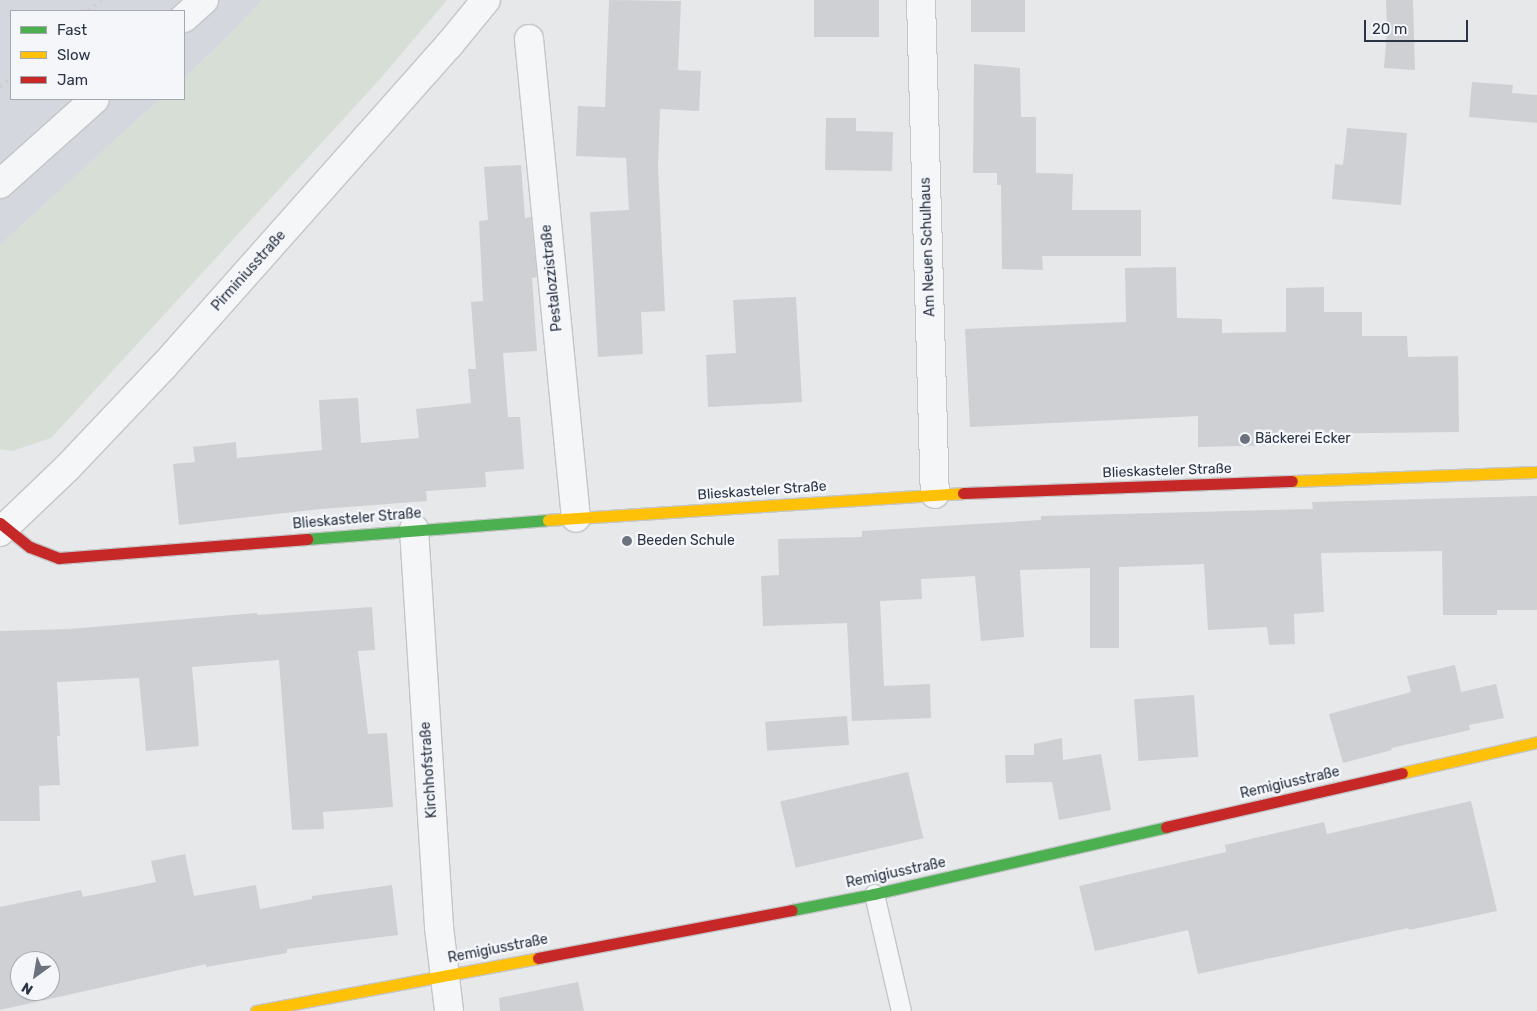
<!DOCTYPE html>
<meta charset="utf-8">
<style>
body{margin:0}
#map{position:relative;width:1537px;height:1011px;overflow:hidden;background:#e6e8ea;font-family:Rubik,sans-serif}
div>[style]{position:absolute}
.built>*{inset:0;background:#d4d7dd}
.green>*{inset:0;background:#d6ded6}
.building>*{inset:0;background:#ced0d3;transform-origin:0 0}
.roads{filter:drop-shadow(1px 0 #c4c6c8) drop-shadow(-1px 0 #c4c6c8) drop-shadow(0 1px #c4c6c8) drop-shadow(0 -1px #c4c6c8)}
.lane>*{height:19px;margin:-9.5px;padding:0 9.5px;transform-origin:9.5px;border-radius:9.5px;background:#f5f6f7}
.street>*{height:28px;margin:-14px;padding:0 14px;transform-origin:14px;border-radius:14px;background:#f5f6f7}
.fast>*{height:11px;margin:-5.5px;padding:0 5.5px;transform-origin:5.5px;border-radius:5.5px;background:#4caf50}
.slow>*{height:11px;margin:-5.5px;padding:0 5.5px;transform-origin:5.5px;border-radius:5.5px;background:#ffc107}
.jam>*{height:11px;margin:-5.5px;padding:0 5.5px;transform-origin:5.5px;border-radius:5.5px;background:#c62828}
.rail>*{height:4px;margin-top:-2px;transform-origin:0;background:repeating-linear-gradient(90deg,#cecfd2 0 2.5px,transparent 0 7.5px)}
.dots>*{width:14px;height:14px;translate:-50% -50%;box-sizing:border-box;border:2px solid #f4f6f9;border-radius:50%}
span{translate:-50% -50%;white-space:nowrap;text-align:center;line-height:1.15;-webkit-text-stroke:5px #f4f6f9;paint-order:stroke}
.street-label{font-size:14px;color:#2b3445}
.poi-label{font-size:14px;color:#2b3445}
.left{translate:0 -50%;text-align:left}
.legend{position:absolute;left:10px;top:10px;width:175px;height:90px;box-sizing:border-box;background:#f4f6f9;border:1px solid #a4a8b1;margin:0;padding:6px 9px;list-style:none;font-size:15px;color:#2b3445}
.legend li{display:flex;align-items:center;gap:10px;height:25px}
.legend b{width:25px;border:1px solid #a4a8b1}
.north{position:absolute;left:10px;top:951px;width:50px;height:50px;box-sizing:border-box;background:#f4f6f9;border:1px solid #a4a8b1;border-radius:50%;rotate:212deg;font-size:14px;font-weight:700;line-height:20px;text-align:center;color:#2b3445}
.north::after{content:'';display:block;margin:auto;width:18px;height:22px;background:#6c737f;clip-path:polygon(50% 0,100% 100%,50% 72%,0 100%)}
.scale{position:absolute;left:1364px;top:20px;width:104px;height:22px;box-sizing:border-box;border:2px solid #2b3445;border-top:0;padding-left:6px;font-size:15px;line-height:18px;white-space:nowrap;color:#2b3445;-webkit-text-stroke:4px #f4f6f9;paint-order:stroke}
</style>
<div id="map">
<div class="built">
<div style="clip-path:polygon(0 0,263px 0,221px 43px,184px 78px,184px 11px,11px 11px,11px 99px,160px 99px,0 245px)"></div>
</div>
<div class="green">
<div style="clip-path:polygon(263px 0,447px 0,380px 79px,51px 438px,12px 451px,0 449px,0 245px,160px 99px,184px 99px,184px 78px,221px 43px)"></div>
</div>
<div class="building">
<div style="clip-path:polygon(609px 0,681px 1px,678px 70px,701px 71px,699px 111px,660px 109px,658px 167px,665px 311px,641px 312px,643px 354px,598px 357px,590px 212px,629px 210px,626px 158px,576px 156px,578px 106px,605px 107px)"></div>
<div style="left:814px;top:0;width:65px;height:37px"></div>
<div style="left:971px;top:0;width:54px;height:32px"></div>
<div style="clip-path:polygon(1386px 0,1413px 0,1415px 70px,1384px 68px,1387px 31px)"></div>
<div style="clip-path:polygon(974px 64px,1020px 68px,1021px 117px,1036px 117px,1036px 173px,1073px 174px,1072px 210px,1141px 210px,1141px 256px,1042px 256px,1043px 270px,1002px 269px,1001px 185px,997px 185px,997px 173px,973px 173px)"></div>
<div style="clip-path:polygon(1472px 82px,1513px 85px,1512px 93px,1537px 95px,1537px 123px,1469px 117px)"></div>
<div style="clip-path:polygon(826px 118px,856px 118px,856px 131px,893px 132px,892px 171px,825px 170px)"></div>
<div style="clip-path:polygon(1347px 128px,1407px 133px,1401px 205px,1332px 199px,1335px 164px,1343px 165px)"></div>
<div style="clip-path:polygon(521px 165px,525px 218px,531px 217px,537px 277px,532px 278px,537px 351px,503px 353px,508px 417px,520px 417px,524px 469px,485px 472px,486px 487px,426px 491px,427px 501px,321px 509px,179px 525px,173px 464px,195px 462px,193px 447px,236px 442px,237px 458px,322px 450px,319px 400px,358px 398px,361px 443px,419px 438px,416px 409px,471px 403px,468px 369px,476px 369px,471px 302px,483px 301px,479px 221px,488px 220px,484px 167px)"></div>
<div style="clip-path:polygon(1176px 267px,1177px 318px,1222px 319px,1222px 333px,1286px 332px,1286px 288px,1324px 287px,1324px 312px,1362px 312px,1362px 336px,1407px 336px,1408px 357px,1458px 356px,1459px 432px,1288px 434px,1288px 445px,1198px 447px,1198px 416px,970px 427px,965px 329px,1126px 322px,1125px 268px)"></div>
<div style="clip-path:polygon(796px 297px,802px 402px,708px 407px,706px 355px,736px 353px,733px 300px)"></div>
<div style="clip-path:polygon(1537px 496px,1537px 610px,1497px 610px,1497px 615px,1443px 615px,1442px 551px,1321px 553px,1324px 612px,1294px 614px,1295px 644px,1269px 645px,1267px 627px,1208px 630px,1204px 564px,1119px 567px,1119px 648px,1090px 648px,1090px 568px,1020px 570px,1024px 637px,981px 641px,975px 576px,921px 579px,922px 599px,880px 601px,884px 686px,930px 684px,931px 718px,852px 721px,847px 623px,763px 626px,761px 576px,779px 575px,778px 539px,862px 537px,862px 531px,1041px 520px,1041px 516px,1313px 509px,1312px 502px)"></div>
<div style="clip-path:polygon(372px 607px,375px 650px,358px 651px,368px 734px,387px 733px,393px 807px,323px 812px,324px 829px,292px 830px,279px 660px,192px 667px,199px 746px,146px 751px,139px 678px,57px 682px,60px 736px,57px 736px,60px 785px,39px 786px,40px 821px,0 821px,0 631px,70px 629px,257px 613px,257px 615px)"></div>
<div style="clip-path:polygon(1455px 665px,1461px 692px,1496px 684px,1504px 718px,1469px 725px,1470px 730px,1391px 748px,1392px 750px,1343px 763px,1329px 714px,1411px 692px,1407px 676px)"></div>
<div style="left:1194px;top:695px;width:62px;height:60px;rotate:86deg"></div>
<div style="left:847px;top:716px;width:29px;height:82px;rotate:86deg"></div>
<div style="clip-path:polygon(1062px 738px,1063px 760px,1101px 754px,1111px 810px,1059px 820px,1052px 782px,1006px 783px,1005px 755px,1034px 755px,1034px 744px)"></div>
<div style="left:908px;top:772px;width:68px;height:131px;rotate:77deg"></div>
<div style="clip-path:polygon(1471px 801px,1497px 911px,1409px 930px,1408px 928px,1198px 974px,1188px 930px,1095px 951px,1079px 886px,1226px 852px,1225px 845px,1324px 822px,1327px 834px)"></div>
<div style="clip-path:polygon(evenodd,185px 854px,194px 896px,256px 885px,260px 909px,312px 899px,312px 896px,392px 885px,398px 935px,287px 949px,287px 953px,206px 967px,206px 964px,0 1010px,0 907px,81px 890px,83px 897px,156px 882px,151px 861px,185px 854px,20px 961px,50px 961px,50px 991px,20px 991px,20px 961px)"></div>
<div style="clip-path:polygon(578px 982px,584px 1011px,500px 1011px,499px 998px)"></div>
</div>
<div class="roads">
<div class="lane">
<div style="left:874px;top:894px;width:120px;rotate:77deg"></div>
</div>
<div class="street">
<div style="left:921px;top:0;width:494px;rotate:88.4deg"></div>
<div style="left:184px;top:18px;width:27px;rotate:-42deg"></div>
<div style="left:529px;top:39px;width:481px;rotate:84.4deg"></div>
<div style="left:0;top:184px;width:127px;rotate:-41.8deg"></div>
<div style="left:414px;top:529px;width:399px;rotate:86.4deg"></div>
<div style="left:439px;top:927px;width:85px;rotate:83.2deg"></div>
<div style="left:0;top:532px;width:94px;rotate:-43.7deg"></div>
<div style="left:68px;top:467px;width:138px;rotate:-46.5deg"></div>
<div style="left:163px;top:367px;width:431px;rotate:-48.4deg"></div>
<div style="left:449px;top:45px;width:58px;rotate:-50.6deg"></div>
</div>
<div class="fast">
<div style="left:307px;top:539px;width:242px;rotate:-4.5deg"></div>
<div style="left:792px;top:910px;width:84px;rotate:-11deg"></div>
<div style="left:874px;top:894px;width:300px;rotate:-12.9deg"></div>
</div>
<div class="slow">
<div style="left:1292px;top:481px;width:245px;rotate:-2.1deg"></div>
<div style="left:548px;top:520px;width:416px;rotate:-3.7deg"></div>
<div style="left:1402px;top:773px;width:139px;rotate:-12.9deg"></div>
<div style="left:256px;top:1011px;width:287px;rotate:-10.6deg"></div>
</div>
<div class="jam">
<div style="left:963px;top:493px;width:329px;rotate:-2.1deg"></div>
<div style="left:0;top:523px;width:38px;rotate:39deg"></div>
<div style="left:30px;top:547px;width:31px;rotate:21deg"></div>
<div style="left:59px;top:558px;width:249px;rotate:-4.4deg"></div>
<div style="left:1166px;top:827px;width:242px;rotate:-12.9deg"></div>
<div style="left:538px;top:958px;width:258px;rotate:-10.7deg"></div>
</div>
</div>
<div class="rail">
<div style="left:88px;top:11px;width:17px;rotate:-40deg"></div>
<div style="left:0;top:87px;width:15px;rotate:-42deg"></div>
</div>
<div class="dots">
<div style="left:1245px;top:439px;background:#6c737f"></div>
<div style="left:627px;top:541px;background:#6c737f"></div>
</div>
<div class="street-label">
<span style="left:928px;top:247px;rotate:-92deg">Am Neuen Schulhaus</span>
<span style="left:249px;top:271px;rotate:-48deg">Pirminiusstraße</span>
<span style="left:552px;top:278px;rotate:-96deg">Pestalozzistraße</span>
<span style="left:1167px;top:471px;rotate:-2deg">Blieskasteler Straße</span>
<span style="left:762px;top:491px;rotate:-4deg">Blieskasteler Straße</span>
<span style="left:357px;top:519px;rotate:-5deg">Blieskasteler Straße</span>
<span style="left:429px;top:770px;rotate:-94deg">Kirchhofstraße</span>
<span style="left:1290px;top:783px;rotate:-13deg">Remigiusstraße</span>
<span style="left:896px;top:873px;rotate:-12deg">Remigiusstraße</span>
<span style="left:498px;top:949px;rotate:-11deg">Remigiusstraße</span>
</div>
<div class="poi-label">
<span class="left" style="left:1255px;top:439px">Bäckerei Ecker</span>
<span class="left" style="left:637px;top:541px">Beeden Schule</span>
</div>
<ul class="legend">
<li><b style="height:6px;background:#4caf50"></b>Fast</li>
<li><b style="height:6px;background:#ffc107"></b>Slow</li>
<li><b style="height:6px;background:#c62828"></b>Jam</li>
</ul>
<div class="north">N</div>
<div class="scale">20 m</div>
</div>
